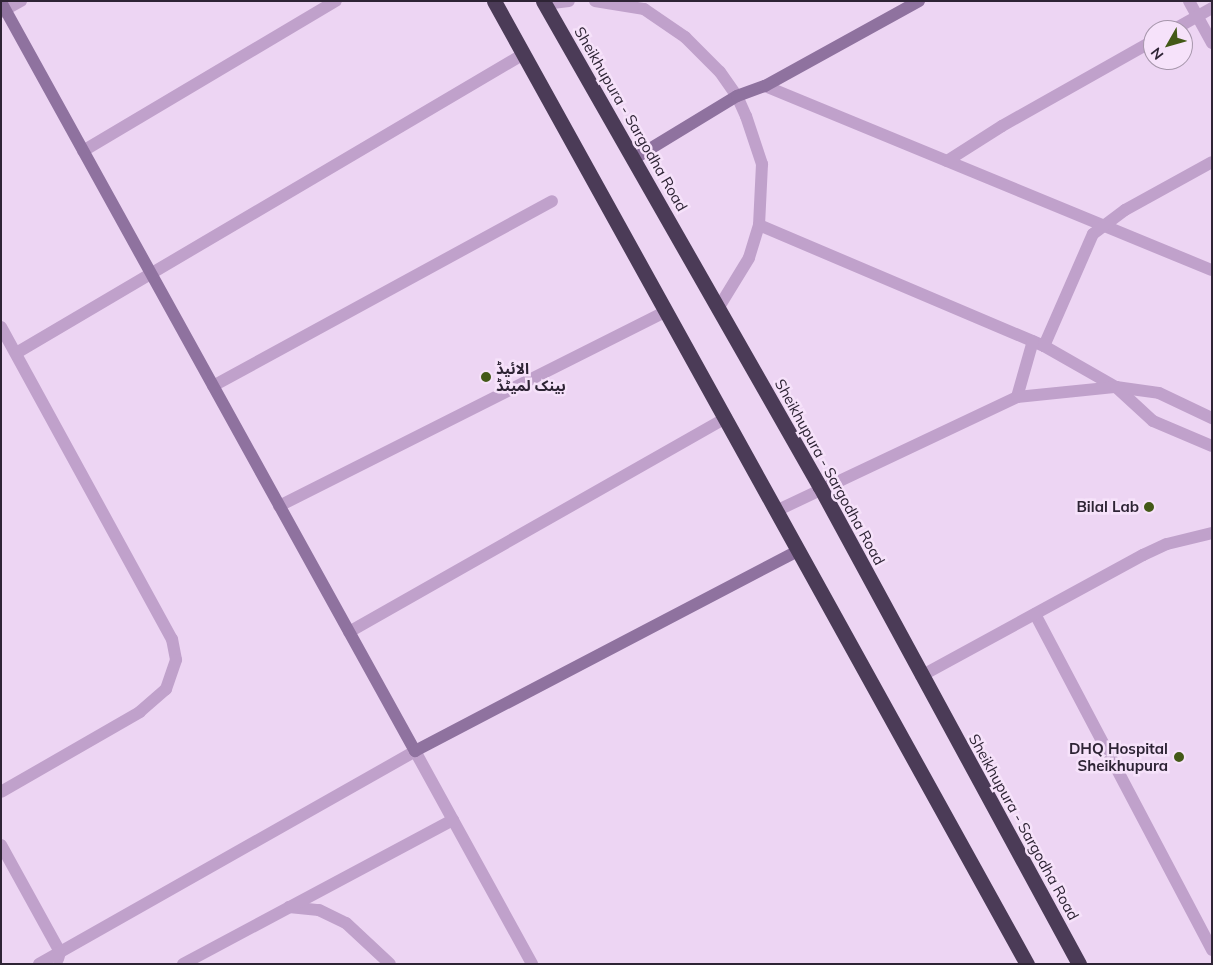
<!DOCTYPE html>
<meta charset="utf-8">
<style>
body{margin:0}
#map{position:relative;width:1213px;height:965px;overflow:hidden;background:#edd5f3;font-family:Mulish,"Noto Sans Arabic",sans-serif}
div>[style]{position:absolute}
.lane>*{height:12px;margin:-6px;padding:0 6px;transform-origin:6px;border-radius:6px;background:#c0a1cb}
.street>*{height:12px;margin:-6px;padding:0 6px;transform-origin:6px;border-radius:6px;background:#c0a1cb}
.secondary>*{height:12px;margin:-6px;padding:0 6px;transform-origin:6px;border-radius:6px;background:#8f729f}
.highway>*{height:15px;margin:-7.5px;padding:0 7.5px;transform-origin:7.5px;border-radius:7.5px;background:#4b3b57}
.dots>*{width:14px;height:14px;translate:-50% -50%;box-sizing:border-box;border:2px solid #f6e2fa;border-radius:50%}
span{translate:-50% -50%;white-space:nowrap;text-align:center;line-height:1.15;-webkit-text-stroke:5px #f6e2fa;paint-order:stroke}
.street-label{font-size:15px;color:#2e2435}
.poi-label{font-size:15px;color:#2e2435;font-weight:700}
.left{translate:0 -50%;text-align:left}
.right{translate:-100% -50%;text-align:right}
.frame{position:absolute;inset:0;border:2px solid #2e2435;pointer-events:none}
.north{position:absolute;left:1143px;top:20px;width:50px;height:50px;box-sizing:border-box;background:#f6e2fa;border:1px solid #a696ab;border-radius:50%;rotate:232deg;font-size:14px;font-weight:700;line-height:20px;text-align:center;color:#2e2435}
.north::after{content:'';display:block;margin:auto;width:18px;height:22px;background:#435917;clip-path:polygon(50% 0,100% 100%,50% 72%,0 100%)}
</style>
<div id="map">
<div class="lane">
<div style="left:1035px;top:614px;width:380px;rotate:62.2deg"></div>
<div style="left:921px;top:676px;width:253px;rotate:-28.6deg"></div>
<div style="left:1143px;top:555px;width:26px;rotate:-25deg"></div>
<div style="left:1167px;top:544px;width:46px;rotate:-13.7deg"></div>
<div style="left:289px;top:907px;width:30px;rotate:6deg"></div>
<div style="left:319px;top:910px;width:30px;rotate:26deg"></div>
<div style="left:346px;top:923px;width:60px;rotate:43deg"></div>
<div style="left:183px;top:964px;width:306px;rotate:-28.1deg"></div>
</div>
<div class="street">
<div style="left:595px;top:1px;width:50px;rotate:9.3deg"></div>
<div style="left:644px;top:9px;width:50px;rotate:34.3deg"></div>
<div style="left:685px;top:37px;width:49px;rotate:45deg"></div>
<div style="left:720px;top:72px;width:29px;rotate:55deg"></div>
<div style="left:737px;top:96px;width:22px;rotate:66deg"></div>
<div style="left:746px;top:116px;width:51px;rotate:71.6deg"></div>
<div style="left:762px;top:164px;width:61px;rotate:92.8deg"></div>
<div style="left:759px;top:225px;width:34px;rotate:107deg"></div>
<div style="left:749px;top:258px;width:57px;rotate:121.5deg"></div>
<div style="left:1189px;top:1px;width:48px;rotate:61.3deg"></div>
<div style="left:544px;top:4px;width:25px;rotate:-7deg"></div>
<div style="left:1px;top:12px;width:23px;rotate:-29deg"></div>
<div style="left:1173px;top:30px;width:45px;rotate:-29.4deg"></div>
<div style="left:765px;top:86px;width:483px;rotate:22.4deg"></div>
<div style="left:83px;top:151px;width:294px;rotate:-30.7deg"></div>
<div style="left:947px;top:161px;width:65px;rotate:-32.5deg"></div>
<div style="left:1002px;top:126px;width:173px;rotate:-29.4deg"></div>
<div style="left:759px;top:225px;width:310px;rotate:23deg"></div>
<div style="left:1044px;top:346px;width:83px;rotate:29.7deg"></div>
<div style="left:1116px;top:387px;width:50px;rotate:42.6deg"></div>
<div style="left:1153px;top:421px;width:64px;rotate:23deg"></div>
<div style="left:1px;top:327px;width:356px;rotate:61.3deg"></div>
<div style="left:172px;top:639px;width:21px;rotate:79deg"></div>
<div style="left:176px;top:660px;width:31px;rotate:109deg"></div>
<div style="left:166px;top:689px;width:35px;rotate:139deg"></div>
<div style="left:140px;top:712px;width:160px;rotate:150.1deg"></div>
<div style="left:1044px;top:346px;width:122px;rotate:-66.4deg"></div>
<div style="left:1093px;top:234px;width:40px;rotate:-37deg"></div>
<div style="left:1125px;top:210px;width:99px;rotate:-28.9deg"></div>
<div style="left:18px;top:352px;width:585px;rotate:-30.51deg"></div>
<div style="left:213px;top:386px;width:386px;rotate:-28.6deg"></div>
<div style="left:1017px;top:397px;width:58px;rotate:-74.1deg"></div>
<div style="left:279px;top:506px;width:432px;rotate:-26.7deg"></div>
<div style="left:776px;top:511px;width:267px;rotate:-25.3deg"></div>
<div style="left:1017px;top:397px;width:100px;rotate:-5.8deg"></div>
<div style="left:1116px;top:387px;width:43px;rotate:7.9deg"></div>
<div style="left:1159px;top:393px;width:59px;rotate:25.3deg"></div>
<div style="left:349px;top:632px;width:434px;rotate:-29.6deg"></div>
<div style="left:1px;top:845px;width:122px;rotate:61.1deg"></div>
<div style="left:60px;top:952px;width:7px;rotate:106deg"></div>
<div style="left:39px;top:964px;width:432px;rotate:-29.5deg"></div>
<div style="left:415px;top:751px;width:243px;rotate:61.2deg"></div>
</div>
<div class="secondary">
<div style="left:1px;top:2px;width:856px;rotate:61.07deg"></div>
<div style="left:415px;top:751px;width:432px;rotate:-27.6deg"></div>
<div style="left:635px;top:158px;width:119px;rotate:-31.3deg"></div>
<div style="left:737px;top:96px;width:30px;rotate:-20deg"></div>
<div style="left:765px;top:86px;width:176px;rotate:-28.9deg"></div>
</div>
<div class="highway">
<div style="left:494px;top:1px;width:1101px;rotate:61.04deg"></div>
<div style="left:543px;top:1px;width:559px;rotate:60.32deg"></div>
<div style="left:820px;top:487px;width:543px;rotate:61.5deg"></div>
</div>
<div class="dots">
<div style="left:486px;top:377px;background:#435917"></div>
<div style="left:1149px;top:507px;background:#435917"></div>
<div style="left:1179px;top:757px;background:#435917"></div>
</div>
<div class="street-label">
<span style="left:631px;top:119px;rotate:60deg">Sheikhupura - Sargodha Road</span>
<span style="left:830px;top:472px;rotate:61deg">Sheikhupura - Sargodha Road</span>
<span style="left:1024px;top:827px;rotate:61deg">Sheikhupura - Sargodha Road</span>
</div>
<div class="poi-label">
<span class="left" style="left:496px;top:377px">الائیڈ<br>بینک لمیٹڈ</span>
<span class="right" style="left:1139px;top:507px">Bilal Lab</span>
<span class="right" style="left:1168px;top:757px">DHQ Hospital<br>Sheikhupura</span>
</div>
<div class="frame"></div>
<div class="north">N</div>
</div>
